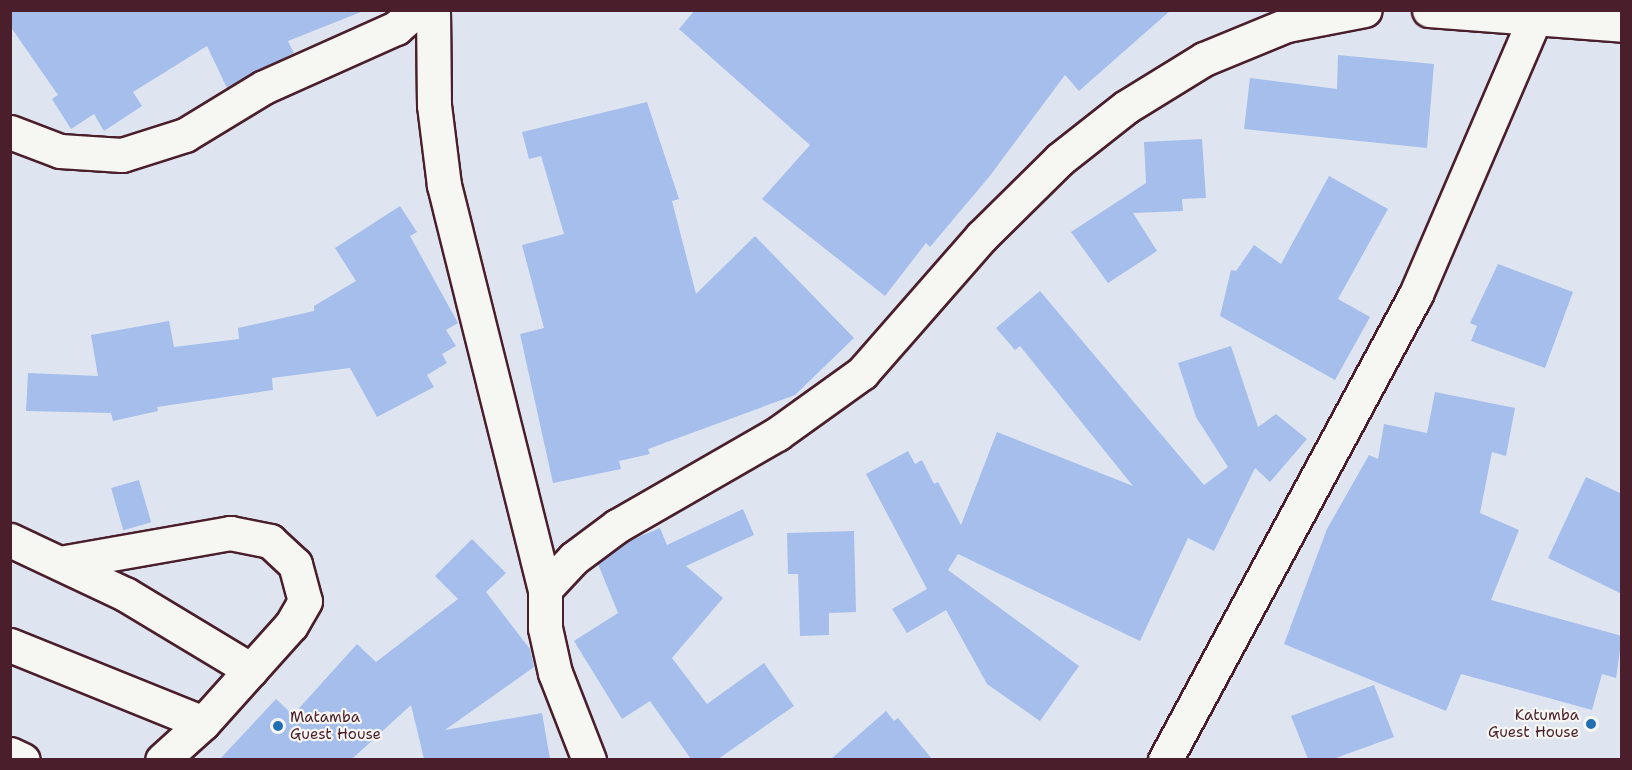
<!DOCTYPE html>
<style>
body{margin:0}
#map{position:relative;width:1632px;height:770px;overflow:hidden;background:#dee5f0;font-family:"Shantell Sans",sans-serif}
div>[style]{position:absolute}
.building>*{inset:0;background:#a6beeb;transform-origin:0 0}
.roads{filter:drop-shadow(2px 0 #4a1f2b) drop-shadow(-2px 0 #4a1f2b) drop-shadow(0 2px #4a1f2b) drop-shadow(0 -2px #4a1f2b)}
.minor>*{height:33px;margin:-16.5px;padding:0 16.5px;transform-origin:16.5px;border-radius:16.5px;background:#f6f6f2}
.dots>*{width:16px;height:16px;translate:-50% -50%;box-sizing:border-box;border:3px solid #f6f6f2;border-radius:50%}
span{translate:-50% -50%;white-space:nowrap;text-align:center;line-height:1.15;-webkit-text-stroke:4.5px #f6f6f2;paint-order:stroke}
.poi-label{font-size:15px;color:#4a1f2b}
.right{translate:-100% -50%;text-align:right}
.left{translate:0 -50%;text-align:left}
.frame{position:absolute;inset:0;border:12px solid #4a1f2b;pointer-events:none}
</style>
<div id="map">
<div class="building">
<div style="clip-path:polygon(10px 10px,361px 10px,361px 12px,288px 41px,294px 53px,227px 88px,207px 46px,133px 92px,142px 106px,104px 131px,94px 114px,71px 129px,52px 99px,58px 95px,10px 26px)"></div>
<div style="clip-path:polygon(695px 10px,1171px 10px,1079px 91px,1065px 75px,989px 177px,930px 247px,926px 243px,885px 296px,762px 199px,810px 145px,679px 29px)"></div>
<div style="clip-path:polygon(1338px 55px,1434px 64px,1427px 148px,1244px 129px,1250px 78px,1337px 89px)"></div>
<div style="clip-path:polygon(647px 102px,679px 199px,672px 201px,696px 294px,755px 236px,854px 338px,795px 395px,648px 449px,650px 454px,619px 461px,621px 469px,553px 483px,520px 334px,544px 328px,522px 245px,564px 234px,541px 156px,529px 159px,522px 132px)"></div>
<div style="clip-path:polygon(1202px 139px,1206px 198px,1182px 199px,1183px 211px,1133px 213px,1157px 251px,1108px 283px,1071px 232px,1146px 183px,1144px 142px)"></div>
<div style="clip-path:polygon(1329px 176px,1388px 209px,1338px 299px,1370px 317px,1335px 380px,1220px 316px,1231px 270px,1236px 271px,1254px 245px,1281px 264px)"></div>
<div style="clip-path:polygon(400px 206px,417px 232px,410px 236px,458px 323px,446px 330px,456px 346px,442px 354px,447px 363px,427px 375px,434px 387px,377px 417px,350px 368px,272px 378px,273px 390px,157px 407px,158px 411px,113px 421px,111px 413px,26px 411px,28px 373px,98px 376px,91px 335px,169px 321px,174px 347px,239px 339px,238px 328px,314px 311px,314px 306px,356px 281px,335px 248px)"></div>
<div style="clip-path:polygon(1498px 264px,1573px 292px,1545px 368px,1471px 341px,1477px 326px,1470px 323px)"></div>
<div style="clip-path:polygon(1040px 291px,1204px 485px,1228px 467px,1196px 417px,1178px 363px,1231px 346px,1258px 427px,1276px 414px,1307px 439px,1270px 482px,1255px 468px,1214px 551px,1188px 538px,1140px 641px,958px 554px,948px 570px,1079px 666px,1040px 721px,987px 684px,946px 610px,907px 633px,892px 609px,927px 589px,866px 474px,908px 451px,915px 464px,922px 460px,934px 484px,938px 482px,961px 525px,997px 432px,1133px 486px,1020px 346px,1015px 350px,996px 328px)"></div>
<div style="clip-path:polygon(1435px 392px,1515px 408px,1506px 456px,1492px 452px,1480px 513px,1519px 530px,1491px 600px,1622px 636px,1616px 678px,1602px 674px,1592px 710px,1461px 674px,1446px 711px,1284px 644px,1327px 529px,1369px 455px,1378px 459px,1384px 424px,1427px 433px)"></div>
<div style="clip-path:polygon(1586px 477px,1622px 494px,1622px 594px,1548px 558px)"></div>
<div style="left:139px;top:480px;width:44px;height:29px;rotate:74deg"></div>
<div style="clip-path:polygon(743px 509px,754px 535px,686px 566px,723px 598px,672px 658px,707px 704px,764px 663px,794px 706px,718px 759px,691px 759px,650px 701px,622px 719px,574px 641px,618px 613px,598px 564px,629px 541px,660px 528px,667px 545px)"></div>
<div style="clip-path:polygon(854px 531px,856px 612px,829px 613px,829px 635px,800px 636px,798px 574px,788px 574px,787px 533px)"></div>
<div style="clip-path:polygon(472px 539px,506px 573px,486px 592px,530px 649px,534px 667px,445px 730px,542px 713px,550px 759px,424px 759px,411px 705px,352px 759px,220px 759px,276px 699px,293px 715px,357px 644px,376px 662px,458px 599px,435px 576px)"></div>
<div style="clip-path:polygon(1374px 685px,1394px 737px,1333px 759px,1308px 759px,1291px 716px)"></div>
<div style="clip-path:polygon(886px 711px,894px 721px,898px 718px,932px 759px,831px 759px)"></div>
</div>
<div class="roads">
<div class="minor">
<div style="left:433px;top:10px;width:95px;rotate:89.4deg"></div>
<div style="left:434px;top:105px;width:81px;rotate:82.9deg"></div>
<div style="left:444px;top:185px;width:416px;rotate:76deg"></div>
<div style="left:1429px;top:10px;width:194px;rotate:4.4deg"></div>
<div style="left:10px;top:132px;width:53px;rotate:20.8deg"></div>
<div style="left:60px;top:151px;width:62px;rotate:3.7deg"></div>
<div style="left:122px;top:155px;width:66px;rotate:-17.6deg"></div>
<div style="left:185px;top:135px;width:92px;rotate:-31.3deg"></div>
<div style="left:264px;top:87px;width:145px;rotate:-24.1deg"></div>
<div style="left:396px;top:28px;width:28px;rotate:-41deg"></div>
<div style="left:10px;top:540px;width:127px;rotate:25.2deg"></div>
<div style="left:125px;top:594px;width:147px;rotate:31.1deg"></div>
<div style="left:60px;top:563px;width:173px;rotate:-10deg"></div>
<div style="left:230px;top:533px;width:41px;rotate:11.3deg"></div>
<div style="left:270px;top:541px;width:34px;rotate:43deg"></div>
<div style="left:295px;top:564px;width:38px;rotate:75deg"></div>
<div style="left:305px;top:601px;width:28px;rotate:120deg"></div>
<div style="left:291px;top:625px;width:132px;rotate:131.9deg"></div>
<div style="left:203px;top:723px;width:55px;rotate:137.9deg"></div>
<div style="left:10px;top:645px;width:208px;rotate:22deg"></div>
<div style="left:10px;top:754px;width:14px;rotate:25deg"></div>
<div style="left:589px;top:760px;width:93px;rotate:-111.3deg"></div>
<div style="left:555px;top:673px;width:46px;rotate:-102.5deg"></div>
<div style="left:545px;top:628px;width:39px;rotate:-90deg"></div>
<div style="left:545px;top:589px;width:42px;rotate:-46.9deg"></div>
<div style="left:574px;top:558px;width:54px;rotate:-36.7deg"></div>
<div style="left:617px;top:526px;width:185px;rotate:-29.9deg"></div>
<div style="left:777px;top:434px;width:105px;rotate:-35.7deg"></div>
<div style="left:862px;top:373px;width:181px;rotate:-48.8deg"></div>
<div style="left:981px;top:237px;width:111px;rotate:-44.6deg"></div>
<div style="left:1060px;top:159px;width:84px;rotate:-38.2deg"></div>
<div style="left:1126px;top:107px;width:92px;rotate:-31.6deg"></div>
<div style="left:1204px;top:59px;width:90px;rotate:-22.3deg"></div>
<div style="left:1287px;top:25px;width:79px;rotate:-10.9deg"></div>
<div style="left:1165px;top:760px;width:529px;rotate:-61.69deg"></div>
<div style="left:1416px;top:294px;width:304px;rotate:-66.7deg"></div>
</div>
</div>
<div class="dots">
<div style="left:1591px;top:724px;background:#1f6fb2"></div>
<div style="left:278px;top:726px;background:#1f6fb2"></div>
</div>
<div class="poi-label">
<span class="right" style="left:1579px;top:724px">Katumba<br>Guest House</span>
<span class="left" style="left:290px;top:726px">Matamba<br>Guest House</span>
</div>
<div class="frame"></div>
</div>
